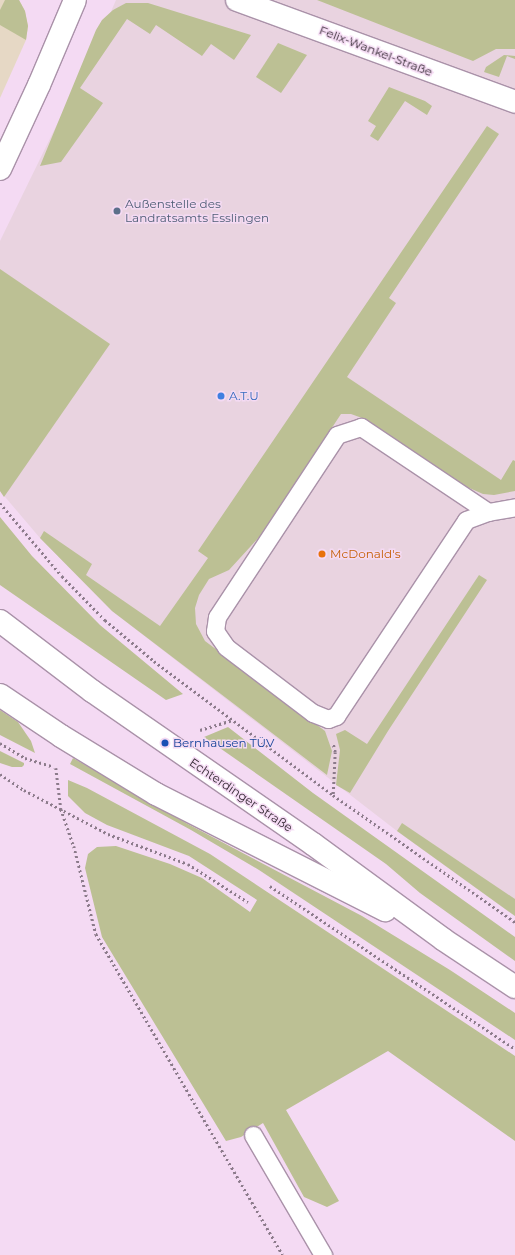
<!DOCTYPE html>
<meta charset="utf-8">
<style>
body{margin:0}
#map{position:relative;width:515px;height:1255px;overflow:hidden;background:#f4daf3;font-family:Montserrat,sans-serif}
div>[style]{position:absolute}
.commercial>*{inset:0;background:#e9d3e0}
.industrial>*{inset:0;background:#e6d8c5}
.green>*{inset:0;background:#bcc094}
.path>*{height:2.5px;margin-top:-1.25px;transform-origin:0;background:repeating-linear-gradient(90deg,#8c7b8b 0 2px,transparent 0 5px)}
.roads{filter:drop-shadow(1px 0 #aa92a9) drop-shadow(-1px 0 #aa92a9) drop-shadow(0 1px #aa92a9) drop-shadow(0 -1px #aa92a9)}
.service>*{height:17px;margin:-8.5px;padding:0 8.5px;transform-origin:8.5px;border-radius:8.5px;background:#fff}
.minor>*{height:22px;margin:-11px;padding:0 11px;transform-origin:11px;border-radius:11px;background:#fff}
.secondary>*{height:22px;margin:-11px;padding:0 11px;transform-origin:11px;border-radius:11px;background:#fff}
.dots>*{width:11px;height:11px;translate:-50% -50%;box-sizing:border-box;border:2px solid #f4daf3;border-radius:50%}
span{translate:-50% -50%;white-space:nowrap;text-align:center;line-height:1.15;-webkit-text-stroke:3px #f4daf3;paint-order:stroke}
.street-label{font-size:12px;color:#362c35}
.service-label{font-size:12px;color:#4e5e75}
.left{translate:0 -50%;text-align:left}
.shop-label{font-size:12px;color:#366cbe}
.food-label{font-size:12px;color:#c56008}
.transit-label{font-size:12px;color:#164399}
</style>
<div id="map">
<div class="commercial">
<div style="clip-path:polygon(116px 0,414px 0,515px 31px,515px 916px,397px 831px,112px 611px,40px 538px,0 491px,0 241px,102px 32px)"></div>
</div>
<div class="industrial">
<div style="clip-path:polygon(0 0,19px 0,25px 11px,28px 26px,26px 40px,0 98px)"></div>
</div>
<div class="green">
<div style="clip-path:polygon(5px 0,19px 0,25px 11px,28px 26px,26px 40px,0 25px,0 10px)"></div>
<div style="clip-path:polygon(317px 0,515px 0,515px 49px,496px 49px,473px 61px)"></div>
<div style="clip-path:polygon(126px 3px,148px 3px,251px 35px,234px 60px,211px 44px,202px 56px,156px 25px,150px 34px,127px 19px,80px 88px,103px 103px,61px 162px,40px 166px,96px 30px,102px 20px,113px 10px)"></div>
<div style="clip-path:polygon(278px 43px,307px 55px,281px 93px,256px 77px)"></div>
<div style="clip-path:polygon(504px 55px,515px 56px,515px 59px,507px 56px,499px 77px,484px 72px,486px 67px)"></div>
<div style="clip-path:polygon(389px 87px,425px 101px,432px 106px,427px 115px,405px 101px,378px 141px,370px 136px,376px 126px,368px 121px)"></div>
<div style="clip-path:polygon(487px 126px,499px 134px,389px 298px,396px 303px,347px 377px,501px 480px,513px 460px,515px 461px,515px 491px,494px 495px,483px 494px,467px 487px,362px 418px,351px 414px,341px 414px,261px 535px,229px 570px,209px 579px,199px 595px,195px 608px,196px 624px,205px 641px,325px 731px,332px 751px,327px 775px,112px 611px,40px 538px,44px 531px,92px 564px,86px 575px,160px 626px,208px 558px,198px 551px)"></div>
<div style="clip-path:polygon(0 269px,110px 344px,4px 497px,0 491px)"></div>
<div style="clip-path:polygon(0 517px,32px 556px,100px 625px,183px 694px,166px 700px,0 585px)"></div>
<div style="clip-path:polygon(479px 575px,487px 580px,388px 731px,350px 793px,336px 785px,340px 750px,336px 734px,345px 730px,367px 744px)"></div>
<div style="clip-path:polygon(0 710px,18px 722px,31px 741px,35px 753px,0 735px)"></div>
<div style="clip-path:polygon(228px 727px,313px 793px,515px 937px,515px 961px,420px 893px,386px 864px,204px 737px)"></div>
<div style="clip-path:polygon(0 751px,24px 763px,24px 765px,22px 767px,12px 767px,0 763px)"></div>
<div style="clip-path:polygon(73px 758px,186px 823px,362px 916px,450px 970px,515px 1013px,515px 1040px,259px 870px,191px 830px,70px 764px)"></div>
<div style="clip-path:polygon(68px 780px,87px 788px,210px 854px,515px 1056px,515px 1141px,388px 1051px,286px 1110px,339px 1201px,327px 1207px,304px 1197px,263px 1123px,241px 1137px,226px 1141px,102px 937px,85px 868px,88px 854px,97px 847px,116px 846px,170px 864px,202px 878px,250px 912px,257px 900px,189px 856px,107px 825px,85px 813px,68px 796px)"></div>
<div style="clip-path:polygon(402px 823px,515px 899px,515px 916px,397px 831px)"></div>
</div>
<div class="path">
<div style="left:0;top:503px;width:96px;rotate:49.7deg"></div>
<div style="left:62px;top:576px;width:62px;rotate:45.7deg"></div>
<div style="left:105px;top:620px;width:64px;rotate:39.9deg"></div>
<div style="left:154px;top:661px;width:224px;rotate:36.8deg"></div>
<div style="left:333px;top:795px;width:222px;rotate:34.9deg"></div>
<div style="left:200px;top:730px;width:34px;rotate:-17deg"></div>
<div style="left:0;top:743px;width:29px;rotate:31deg"></div>
<div style="left:25px;top:758px;width:30px;rotate:17deg"></div>
<div style="left:56px;top:768px;width:41px;rotate:83deg"></div>
<div style="left:61px;top:809px;width:39px;rotate:71deg"></div>
<div style="left:74px;top:846px;width:91px;rotate:76deg"></div>
<div style="left:96px;top:934px;width:371px;rotate:59.8deg"></div>
<div style="left:0;top:774px;width:29px;rotate:34deg"></div>
<div style="left:24px;top:790px;width:95px;rotate:27.6deg"></div>
<div style="left:108px;top:834px;width:85px;rotate:20.6deg"></div>
<div style="left:188px;top:864px;width:71px;rotate:32.3deg"></div>
<div style="left:333px;top:794px;width:42px;rotate:-87.3deg"></div>
<div style="left:335px;top:752px;width:8px;rotate:-104deg"></div>
<div style="left:270px;top:886px;width:294px;rotate:33.6deg"></div>
</div>
<div class="roads">
<div class="service">
<div style="left:488px;top:512px;width:153px;rotate:-146.2deg"></div>
<div style="left:361px;top:427px;width:25px;rotate:162deg"></div>
<div style="left:337px;top:435px;width:218px;rotate:123.4deg"></div>
<div style="left:217px;top:617px;width:14px;rotate:98deg"></div>
<div style="left:215px;top:631px;width:19px;rotate:55deg"></div>
<div style="left:226px;top:647px;width:109px;rotate:37.2deg"></div>
<div style="left:313px;top:713px;width:16px;rotate:22deg"></div>
<div style="left:328px;top:719px;width:9px;rotate:-21deg"></div>
<div style="left:336px;top:716px;width:235px;rotate:-56.4deg"></div>
<div style="left:466px;top:520px;width:23px;rotate:-20deg"></div>
<div style="left:488px;top:512px;width:27px;rotate:-10deg"></div>
<div style="left:253px;top:1135px;width:139px;rotate:59.7deg"></div>
</div>
<div class="minor">
<div style="left:237px;top:0;width:296px;rotate:20.1deg"></div>
<div style="left:0;top:169px;width:93px;rotate:-65.1deg"></div>
<div style="left:39px;top:85px;width:92px;rotate:-67deg"></div>
</div>
<div class="secondary">
<div style="left:0;top:621px;width:116px;rotate:37.3deg"></div>
<div style="left:92px;top:691px;width:269px;rotate:34.7deg"></div>
<div style="left:313px;top:844px;width:162px;rotate:36.2deg"></div>
<div style="left:444px;top:940px;width:85px;rotate:33.5deg"></div>
<div style="left:0;top:695px;width:73px;rotate:33.9deg"></div>
<div style="left:61px;top:736px;width:111px;rotate:31.4deg"></div>
<div style="left:156px;top:794px;width:257px;rotate:26.9deg"></div>
</div>
</div>
<div class="dots">
<div style="left:117px;top:211px;background:#5c6f8a"></div>
<div style="left:221px;top:396px;background:#3f7fe0"></div>
<div style="left:322px;top:554px;background:#e8710a"></div>
<div style="left:165px;top:743px;background:#1a4fb4"></div>
</div>
<div class="street-label">
<span style="left:376px;top:51px;rotate:21deg">Felix-Wankel-Straße</span>
<span style="left:241px;top:795px;rotate:34deg">Echterdinger Straße</span>
</div>
<div class="service-label">
<span class="left" style="left:125px;top:211px">Außenstelle des<br>Landratsamts Esslingen</span>
</div>
<div class="shop-label">
<span class="left" style="left:229px;top:396px">A.T.U</span>
</div>
<div class="food-label">
<span class="left" style="left:330px;top:554px">McDonald's</span>
</div>
<div class="transit-label">
<span class="left" style="left:173px;top:743px">Bernhausen TÜV</span>
</div>
</div>
